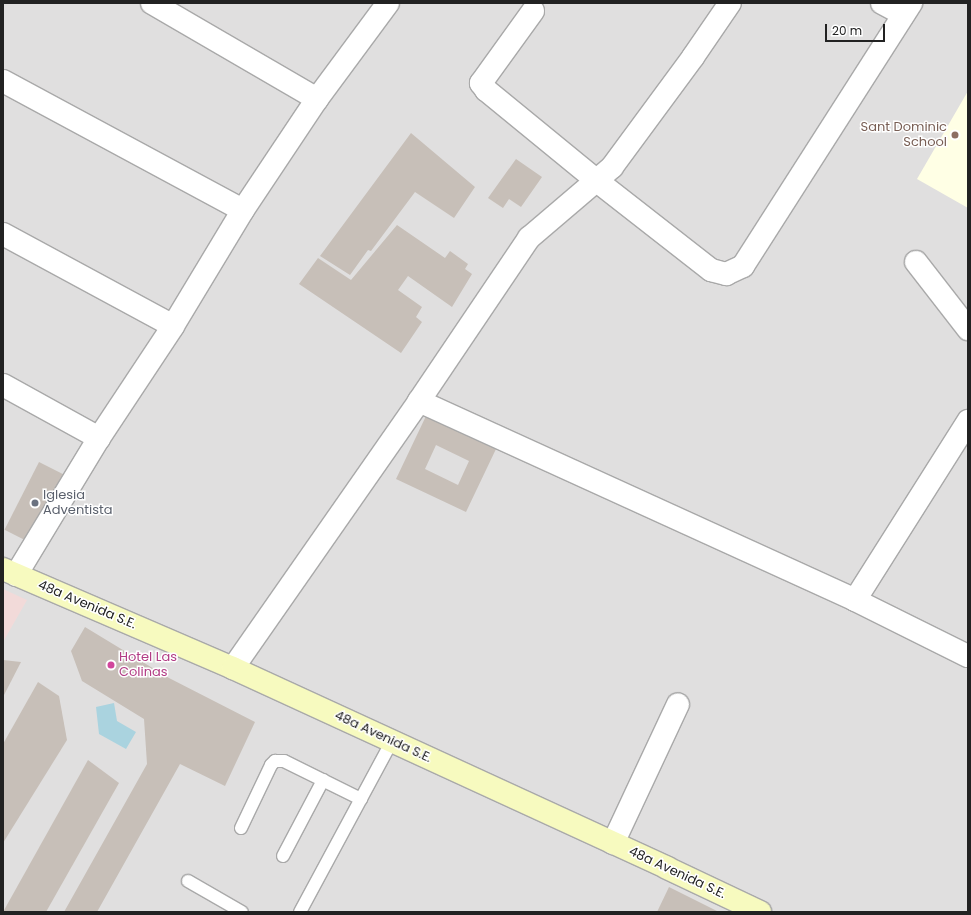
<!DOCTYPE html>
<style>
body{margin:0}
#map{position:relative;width:971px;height:915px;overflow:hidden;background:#f2efe9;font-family:Poppins,sans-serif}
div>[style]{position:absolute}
.residential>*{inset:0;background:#e0dfdf;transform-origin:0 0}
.commercial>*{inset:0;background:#f2dad9}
.education>*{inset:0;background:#ffffe5}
.water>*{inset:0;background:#aad3df}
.building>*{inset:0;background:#c7bfb8;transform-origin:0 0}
.roads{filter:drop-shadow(1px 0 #a9a9a9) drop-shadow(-1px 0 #a9a9a9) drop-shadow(0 1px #a9a9a9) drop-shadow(0 -1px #a9a9a9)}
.lane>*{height:12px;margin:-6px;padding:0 6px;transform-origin:6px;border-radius:6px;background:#fff}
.street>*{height:22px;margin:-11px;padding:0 11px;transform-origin:11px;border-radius:11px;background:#fff}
.secondary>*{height:22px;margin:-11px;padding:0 11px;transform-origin:11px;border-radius:11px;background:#f7fabf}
.dots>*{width:11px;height:11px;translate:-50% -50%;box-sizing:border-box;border:2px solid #fff;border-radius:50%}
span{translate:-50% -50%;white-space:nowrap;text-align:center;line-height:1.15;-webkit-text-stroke:3px #fff;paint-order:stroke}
.education-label{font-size:13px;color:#785e54}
.right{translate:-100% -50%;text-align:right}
.worship-label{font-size:13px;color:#5b616d}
.left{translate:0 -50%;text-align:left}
.street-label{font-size:13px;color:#222}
.hotel-label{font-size:13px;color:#b23c85}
.frame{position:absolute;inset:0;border:4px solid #222;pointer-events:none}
.scale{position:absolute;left:825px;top:24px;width:60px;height:18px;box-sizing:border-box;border:2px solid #222;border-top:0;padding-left:5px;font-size:12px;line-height:14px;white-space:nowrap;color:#222;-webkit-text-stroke:3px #fff;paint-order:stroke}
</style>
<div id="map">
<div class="residential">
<div style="left:3px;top:3px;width:965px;height:909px"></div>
</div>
<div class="commercial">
<div style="clip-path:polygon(3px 589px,27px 600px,3px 642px)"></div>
</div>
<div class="education">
<div style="clip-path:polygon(968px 91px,968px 208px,917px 179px)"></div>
</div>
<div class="water">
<div style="clip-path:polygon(114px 703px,117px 721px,136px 732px,126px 749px,99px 734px,96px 707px)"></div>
</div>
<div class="building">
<div style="clip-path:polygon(411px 133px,475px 187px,454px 218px,415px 192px,371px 251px,368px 250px,350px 275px,320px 256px)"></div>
<div style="clip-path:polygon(516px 159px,542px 177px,521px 207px,509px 199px,503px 208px,488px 198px)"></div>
<div style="clip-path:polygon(397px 225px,445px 258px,450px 251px,468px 264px,465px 269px,472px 274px,452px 307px,408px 276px,398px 290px,422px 307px,416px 317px,422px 322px,401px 353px,299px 284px,318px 258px,351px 280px)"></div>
<div style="clip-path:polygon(evenodd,426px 416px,496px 449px,466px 512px,396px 479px,426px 416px,436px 445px,469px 461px,458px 485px,425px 469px,436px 445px)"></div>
<div style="left:39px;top:462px;width:30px;height:76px;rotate:27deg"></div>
<div style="clip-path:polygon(85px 627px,169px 678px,255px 722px,225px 786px,180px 764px,97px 912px,64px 912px,147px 764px,144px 719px,82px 681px,71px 651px)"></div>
<div style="clip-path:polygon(3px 660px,21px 662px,3px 697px)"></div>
<div style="clip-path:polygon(38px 682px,59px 696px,67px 740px,3px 843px,3px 744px)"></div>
<div style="clip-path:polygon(88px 760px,119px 783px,46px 912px,3px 912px)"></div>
<div style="clip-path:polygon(669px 887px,719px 912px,657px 912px)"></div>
</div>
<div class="roads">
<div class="lane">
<div style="left:241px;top:828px;width:70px;rotate:-64.5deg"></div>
<div style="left:271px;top:765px;width:6px;rotate:-45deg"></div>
<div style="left:275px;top:761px;width:9px"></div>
<div style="left:284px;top:761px;width:86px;rotate:26.3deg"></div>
<div style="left:283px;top:856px;width:86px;rotate:-62.2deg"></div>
<div style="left:188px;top:881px;width:62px;rotate:29.9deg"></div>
<div style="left:300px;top:912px;width:194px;rotate:-61.7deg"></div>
</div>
<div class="street">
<div style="left:152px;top:3px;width:191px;rotate:30.2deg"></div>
<div style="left:882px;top:3px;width:24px;rotate:28deg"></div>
<div style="left:533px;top:11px;width:89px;rotate:125.8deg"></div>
<div style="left:481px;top:83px;width:9px;rotate:54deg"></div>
<div style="left:486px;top:90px;width:144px;rotate:39.3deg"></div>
<div style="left:597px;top:181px;width:145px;rotate:38deg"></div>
<div style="left:711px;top:270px;width:16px;rotate:15deg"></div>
<div style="left:726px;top:274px;width:19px;rotate:-25deg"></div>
<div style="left:743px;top:266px;width:312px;rotate:-57.4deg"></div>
<div style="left:3px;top:81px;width:272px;rotate:28.3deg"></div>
<div style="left:3px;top:234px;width:193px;rotate:28.4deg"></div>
<div style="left:916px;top:262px;width:85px;rotate:52.2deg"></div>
<div style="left:3px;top:385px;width:110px;rotate:28.9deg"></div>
<div style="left:419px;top:401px;width:479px;rotate:24.5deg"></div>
<div style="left:855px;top:600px;width:126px;rotate:26.4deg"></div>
<div style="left:16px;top:575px;width:160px;rotate:-58.8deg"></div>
<div style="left:99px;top:438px;width:134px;rotate:-56.5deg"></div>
<div style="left:173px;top:326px;width:135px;rotate:-58.9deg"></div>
<div style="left:243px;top:210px;width:133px;rotate:-56.3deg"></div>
<div style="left:317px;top:99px;width:119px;rotate:-53.5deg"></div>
<div style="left:855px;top:600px;width:212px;rotate:-57.7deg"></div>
<div style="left:233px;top:668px;width:325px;rotate:-55.1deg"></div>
<div style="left:419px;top:401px;width:197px;rotate:-56deg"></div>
<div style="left:529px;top:238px;width:109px;rotate:-40.5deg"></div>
<div style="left:612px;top:167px;width:137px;rotate:-53.6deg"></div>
<div style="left:693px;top:57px;width:65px;rotate:-55.6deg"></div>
<div style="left:613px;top:843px;width:153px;rotate:-64.9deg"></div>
</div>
<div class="secondary">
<div style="left:3px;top:569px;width:250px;rotate:23.3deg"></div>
<div style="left:233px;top:668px;width:478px;rotate:24.7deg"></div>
<div style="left:667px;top:868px;width:103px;rotate:25.3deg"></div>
</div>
</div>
<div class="dots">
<div style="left:955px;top:135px;background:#8d6e63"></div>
<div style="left:35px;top:503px;background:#6b7280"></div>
<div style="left:111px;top:665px;background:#d1479c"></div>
</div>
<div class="education-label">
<span class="right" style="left:947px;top:135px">Sant Dominic<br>School</span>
</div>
<div class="worship-label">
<span class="left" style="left:43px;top:503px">Iglesia<br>Adventista</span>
</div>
<div class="street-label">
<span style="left:87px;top:605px;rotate:23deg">48a Avenida S.E.</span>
<span style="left:383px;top:737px;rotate:25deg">48a Avenida S.E.</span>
<span style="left:677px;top:873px;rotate:25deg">48a Avenida S.E.</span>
</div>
<div class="hotel-label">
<span class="left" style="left:119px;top:665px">Hotel Las<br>Colinas</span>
</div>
<div class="frame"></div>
<div class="scale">20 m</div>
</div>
